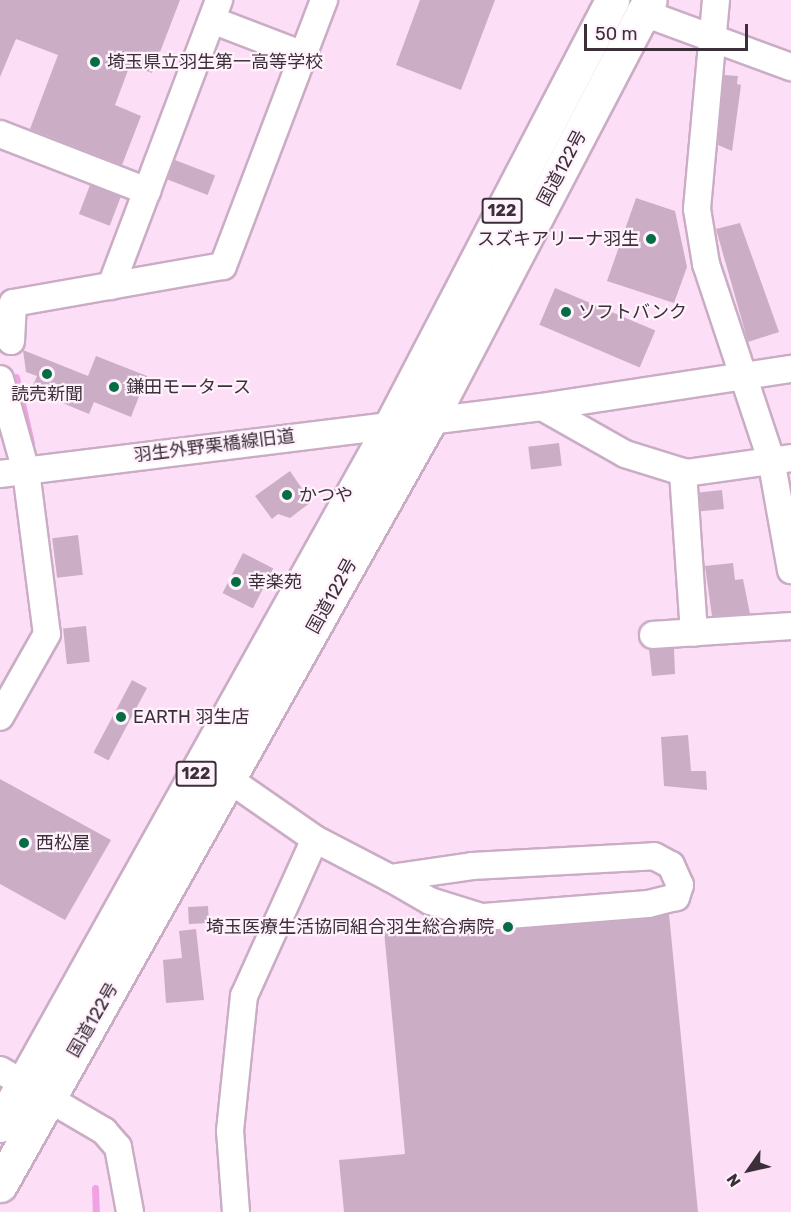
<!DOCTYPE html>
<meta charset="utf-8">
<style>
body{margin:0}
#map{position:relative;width:791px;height:1212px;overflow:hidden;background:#fddef7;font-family:Rubik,"Noto Sans JP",sans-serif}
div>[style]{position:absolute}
.stream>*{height:7px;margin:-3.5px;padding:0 3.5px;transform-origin:3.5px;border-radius:3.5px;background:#f1a2e3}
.building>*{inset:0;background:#cbaec5;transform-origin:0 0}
.roads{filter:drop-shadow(2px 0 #caadc4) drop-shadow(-2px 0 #caadc4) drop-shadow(0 2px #caadc4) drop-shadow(0 -2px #caadc4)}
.minor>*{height:26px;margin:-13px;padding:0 13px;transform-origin:13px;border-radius:13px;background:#fff}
.highway>*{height:33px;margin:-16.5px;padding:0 16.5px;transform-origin:16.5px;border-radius:16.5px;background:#fff}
.dots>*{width:16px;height:16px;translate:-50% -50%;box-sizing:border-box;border:3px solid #fff2fc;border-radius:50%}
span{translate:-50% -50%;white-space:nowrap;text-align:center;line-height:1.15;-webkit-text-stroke:4.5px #fff2fc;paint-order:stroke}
.shield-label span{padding:2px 4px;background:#fff2fc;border:2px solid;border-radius:4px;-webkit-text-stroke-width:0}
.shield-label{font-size:16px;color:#3b2f39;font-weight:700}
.poi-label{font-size:18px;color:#3b2f39}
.left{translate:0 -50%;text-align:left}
.right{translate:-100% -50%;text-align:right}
.street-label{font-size:18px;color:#3b2f39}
.north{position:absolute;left:719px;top:1140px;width:60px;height:60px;-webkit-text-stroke:4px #fff2fc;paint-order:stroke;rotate:236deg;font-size:16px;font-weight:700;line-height:24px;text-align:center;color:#3b2f39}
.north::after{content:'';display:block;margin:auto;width:21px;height:27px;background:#3b2f39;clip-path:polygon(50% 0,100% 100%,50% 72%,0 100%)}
.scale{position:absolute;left:584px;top:24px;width:164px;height:27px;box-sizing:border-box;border:3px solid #3b2f39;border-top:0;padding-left:8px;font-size:18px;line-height:21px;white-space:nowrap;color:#3b2f39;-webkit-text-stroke:4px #fff2fc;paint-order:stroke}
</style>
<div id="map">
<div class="stream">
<div style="left:16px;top:377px;width:68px;rotate:77.2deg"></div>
<div style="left:95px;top:1188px;width:24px;rotate:88deg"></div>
</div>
<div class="building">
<div style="clip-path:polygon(0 0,180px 0,152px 73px,130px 65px,115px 105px,141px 116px,122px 165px,30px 129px,58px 55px,16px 39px,0 77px)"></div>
<div style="clip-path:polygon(420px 0,495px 0,461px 90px,396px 65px)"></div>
<div style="clip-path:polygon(724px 75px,738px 76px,737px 84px,741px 85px,732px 151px,718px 145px)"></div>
<div style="left:175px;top:160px;width:43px;height:21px;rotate:21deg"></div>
<div style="left:90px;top:185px;width:33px;height:31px;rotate:21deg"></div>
<div style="clip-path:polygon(636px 198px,675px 211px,687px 267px,674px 303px,607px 281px)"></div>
<div style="clip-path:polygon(740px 223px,779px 332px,748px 342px,716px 229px)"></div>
<div style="left:555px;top:288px;width:109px;height:40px;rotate:23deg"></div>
<div style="clip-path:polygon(23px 350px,88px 376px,96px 356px,147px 376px,131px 417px,94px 402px,89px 414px,31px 390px,37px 376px,26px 372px)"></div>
<div style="left:559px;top:443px;width:23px;height:31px;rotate:83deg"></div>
<div style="clip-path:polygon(290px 471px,311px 502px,290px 518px,278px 514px,272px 519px,255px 496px)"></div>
<div style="left:722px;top:490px;width:19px;height:23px;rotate:84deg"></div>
<div style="left:78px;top:535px;width:40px;height:26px;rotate:83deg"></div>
<div style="left:243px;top:553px;width:34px;height:45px;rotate:27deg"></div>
<div style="clip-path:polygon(733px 563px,735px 580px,743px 579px,750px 614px,712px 616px,705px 566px)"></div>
<div style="left:86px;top:626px;width:36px;height:23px;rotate:84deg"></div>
<div style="clip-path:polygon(649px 649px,674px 649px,675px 674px,652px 676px)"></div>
<div style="left:132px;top:680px;width:17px;height:82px;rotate:28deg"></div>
<div style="clip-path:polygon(688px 735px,691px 771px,706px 771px,707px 790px,664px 786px,661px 737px)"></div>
<div style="clip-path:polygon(0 779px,111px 840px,65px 920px,0 884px)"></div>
<div style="left:208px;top:906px;width:17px;height:20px;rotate:87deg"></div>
<div style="clip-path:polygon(669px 914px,698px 1212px,344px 1212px,339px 1160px,405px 1154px,384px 931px,455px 925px,482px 932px)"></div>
<div style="clip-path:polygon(196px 929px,204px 1000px,166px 1003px,163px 960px,182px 958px,179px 931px)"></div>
</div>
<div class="roads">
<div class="minor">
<div style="left:716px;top:0;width:210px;rotate:95.2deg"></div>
<div style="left:697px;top:209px;width:56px;rotate:80.7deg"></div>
<div style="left:706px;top:264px;width:206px;rotate:71.6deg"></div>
<div style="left:771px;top:459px;width:113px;rotate:79.8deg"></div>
<div style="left:644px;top:13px;width:157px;rotate:20.2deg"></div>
<div style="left:212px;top:20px;width:97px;rotate:21deg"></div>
<div style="left:0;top:134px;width:158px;rotate:21.2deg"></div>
<div style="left:111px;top:286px;width:306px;rotate:-69.3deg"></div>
<div style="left:11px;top:341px;width:38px;rotate:-87deg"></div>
<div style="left:13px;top:303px;width:213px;rotate:-10deg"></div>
<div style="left:223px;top:266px;width:285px;rotate:-69.2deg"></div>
<div style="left:0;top:379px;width:96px;rotate:74.2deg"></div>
<div style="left:26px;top:471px;width:164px;rotate:82.7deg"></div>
<div style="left:47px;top:634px;width:95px;rotate:119.5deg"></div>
<div style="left:542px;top:407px;width:95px;rotate:29.5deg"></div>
<div style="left:625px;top:454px;width:64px;rotate:17.3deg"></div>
<div style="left:686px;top:473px;width:106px;rotate:-8.1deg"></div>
<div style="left:683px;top:472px;width:161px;rotate:86.1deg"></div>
<div style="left:0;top:474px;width:546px;rotate:-7.05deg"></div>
<div style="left:542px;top:407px;width:252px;rotate:-8.7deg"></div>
<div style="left:653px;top:635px;width:138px;rotate:-3.7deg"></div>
<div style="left:230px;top:780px;width:103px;rotate:34.8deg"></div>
<div style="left:315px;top:839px;width:85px;rotate:27.5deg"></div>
<div style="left:390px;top:878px;width:83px;rotate:-8.3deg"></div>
<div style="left:472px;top:866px;width:182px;rotate:-3.1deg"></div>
<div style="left:654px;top:856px;width:19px;rotate:28deg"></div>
<div style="left:671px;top:865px;width:22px;rotate:66deg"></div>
<div style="left:680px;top:885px;width:13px;rotate:108deg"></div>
<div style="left:676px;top:897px;width:29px;rotate:166deg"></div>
<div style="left:648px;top:904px;width:168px;rotate:175.5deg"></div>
<div style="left:481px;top:917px;width:53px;rotate:-162.6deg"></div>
<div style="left:430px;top:901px;width:46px;rotate:-150.1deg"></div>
<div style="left:0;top:1070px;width:121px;rotate:30.4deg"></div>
<div style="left:104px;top:1131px;width:21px;rotate:49deg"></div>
<div style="left:118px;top:1147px;width:66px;rotate:79.5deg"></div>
<div style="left:236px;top:1212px;width:81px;rotate:-94.2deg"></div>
<div style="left:230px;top:1131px;width:136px;rotate:-84.1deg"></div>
<div style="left:244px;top:996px;width:172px;rotate:-65.7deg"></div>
</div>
<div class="highway">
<div style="left:0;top:1125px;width:804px;rotate:-60.82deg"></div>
<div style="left:392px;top:423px;width:477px;rotate:-62.5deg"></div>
<div style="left:0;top:1185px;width:875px;rotate:-60.65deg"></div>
<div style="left:429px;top:422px;width:476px;rotate:-62.4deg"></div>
</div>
</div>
<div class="dots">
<div style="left:95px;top:62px;background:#056d43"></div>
<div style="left:651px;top:239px;background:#056d43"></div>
<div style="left:566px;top:312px;background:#056d43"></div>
<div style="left:47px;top:374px;background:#056d43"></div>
<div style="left:114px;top:387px;background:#056d43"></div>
<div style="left:287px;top:495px;background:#056d43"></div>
<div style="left:236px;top:582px;background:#056d43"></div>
<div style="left:121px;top:717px;background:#056d43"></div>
<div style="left:24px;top:843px;background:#056d43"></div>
<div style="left:508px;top:927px;background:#056d43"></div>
</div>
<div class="shield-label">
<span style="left:502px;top:211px">122</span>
<span style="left:196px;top:774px">122</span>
</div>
<div class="poi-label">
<span class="left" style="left:107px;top:62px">埼玉県立羽生第一高等学校</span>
<span class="right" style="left:639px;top:239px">スズキアリーナ羽生</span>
<span class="left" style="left:578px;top:312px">ソフトバンク</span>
<span class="left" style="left:126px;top:387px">鎌田モータース</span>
<span style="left:47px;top:394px">読売新聞</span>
<span class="left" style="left:299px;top:495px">かつや</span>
<span class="left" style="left:248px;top:582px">幸楽苑</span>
<span class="left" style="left:133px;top:717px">EARTH 羽生店</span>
<span class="left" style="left:36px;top:843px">西松屋</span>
<span class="right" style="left:494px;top:927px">埼玉医療生活協同組合羽生総合病院</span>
</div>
<div class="street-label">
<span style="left:562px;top:168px;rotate:-62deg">国道122号</span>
<span style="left:214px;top:446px;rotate:-7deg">羽生外野栗橋線旧道</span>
<span style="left:332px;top:596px;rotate:-61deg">国道122号</span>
<span style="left:93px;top:1020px;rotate:-60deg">国道122号</span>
</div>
<div class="north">N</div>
<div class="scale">50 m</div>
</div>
